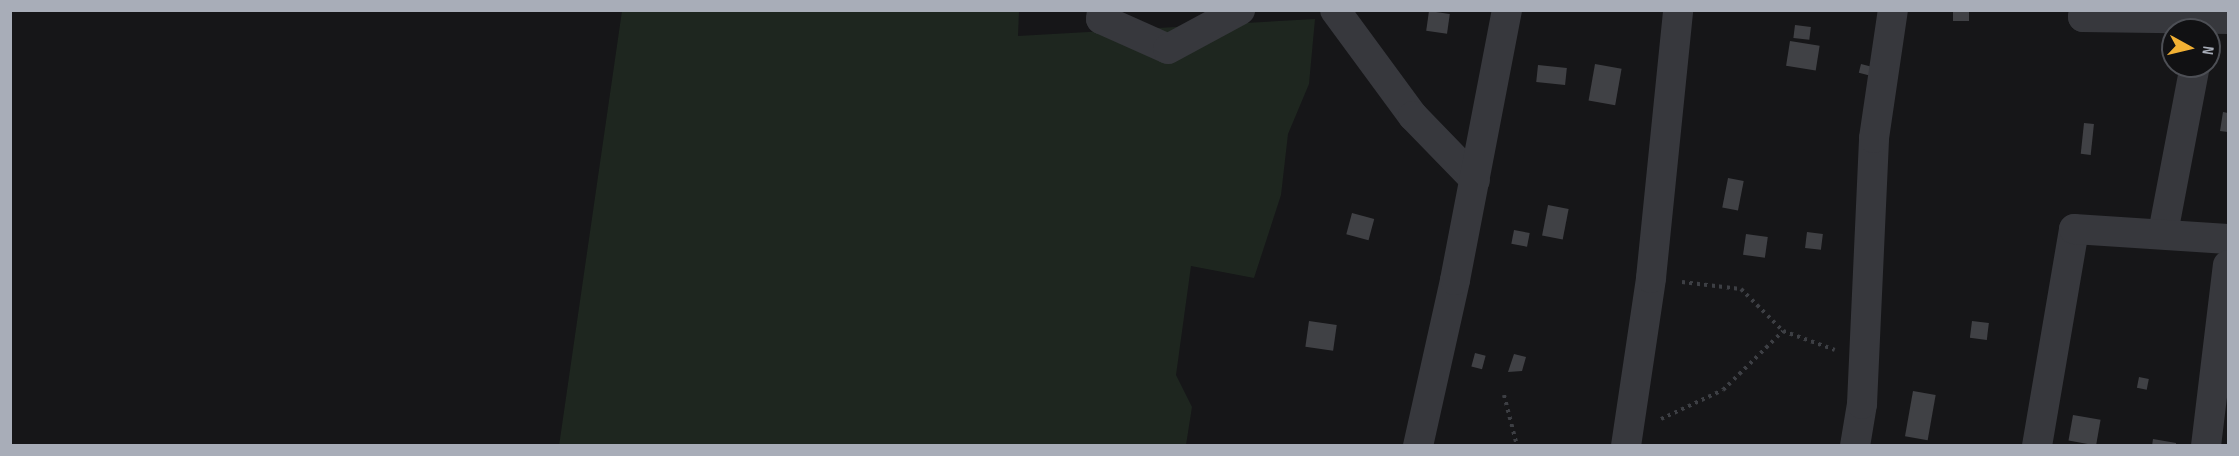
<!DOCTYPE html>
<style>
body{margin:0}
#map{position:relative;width:2239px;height:456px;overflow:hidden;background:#161618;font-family:"Sofia Sans Condensed",sans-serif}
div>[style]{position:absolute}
.green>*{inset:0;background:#1e261f}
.building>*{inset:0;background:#404145;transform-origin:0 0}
.path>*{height:4px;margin-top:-2px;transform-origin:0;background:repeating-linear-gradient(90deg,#3d3f44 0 3px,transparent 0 7.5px)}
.minor>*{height:30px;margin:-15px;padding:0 15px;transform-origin:15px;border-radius:15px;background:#37383d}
span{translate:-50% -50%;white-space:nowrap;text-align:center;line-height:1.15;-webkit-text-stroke:4.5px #111113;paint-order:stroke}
.frame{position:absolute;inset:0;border:12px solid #a8adb8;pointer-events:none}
.north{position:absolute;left:2161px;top:18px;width:60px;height:60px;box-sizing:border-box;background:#111113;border:2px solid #4d4f55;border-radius:50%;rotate:98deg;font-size:16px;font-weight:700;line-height:24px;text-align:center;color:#a8adb8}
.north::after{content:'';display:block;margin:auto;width:21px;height:27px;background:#f2b134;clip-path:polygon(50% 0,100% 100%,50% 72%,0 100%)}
</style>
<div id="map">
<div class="green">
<div style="clip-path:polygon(622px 11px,1019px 11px,1018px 36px,1315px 19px,1309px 84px,1288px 134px,1281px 195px,1254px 278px,1191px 266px,1176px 375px,1192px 407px,1186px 445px,559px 446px)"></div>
</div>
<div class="building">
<div style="left:1953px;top:10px;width:16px;height:11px"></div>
<div style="left:1429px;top:11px;width:21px;height:20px;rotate:8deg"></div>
<div style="left:1795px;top:25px;width:16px;height:13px;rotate:7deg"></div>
<div style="left:1790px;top:41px;width:30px;height:25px;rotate:9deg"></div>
<div style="left:1595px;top:64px;width:27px;height:37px;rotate:10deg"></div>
<div style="left:1861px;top:64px;width:12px;height:9px;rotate:14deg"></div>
<div style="left:1538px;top:65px;width:29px;height:17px;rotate:6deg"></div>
<div style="clip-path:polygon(2223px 112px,2228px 113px,2228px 132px,2220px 131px)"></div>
<div style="left:2084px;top:123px;width:10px;height:31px;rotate:6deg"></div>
<div style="left:1728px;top:178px;width:16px;height:30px;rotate:11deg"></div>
<div style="left:1548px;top:205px;width:21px;height:31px;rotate:11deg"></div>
<div style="left:1352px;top:213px;width:23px;height:22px;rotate:15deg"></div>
<div style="left:1514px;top:230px;width:16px;height:14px;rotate:11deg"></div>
<div style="left:1807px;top:232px;width:16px;height:16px;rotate:7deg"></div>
<div style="left:1746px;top:234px;width:22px;height:21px;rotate:8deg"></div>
<div style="left:1309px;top:321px;width:28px;height:26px;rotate:8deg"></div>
<div style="left:1972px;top:321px;width:17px;height:17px;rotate:7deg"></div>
<div style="left:1475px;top:353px;width:11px;height:14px;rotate:15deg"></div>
<div style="clip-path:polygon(1514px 354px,1526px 357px,1522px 371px,1508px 372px)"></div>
<div style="left:2139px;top:377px;width:10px;height:11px;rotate:11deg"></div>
<div style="left:1913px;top:391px;width:23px;height:46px;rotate:10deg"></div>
<div style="left:2073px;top:415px;width:28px;height:26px;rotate:10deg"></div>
<div style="clip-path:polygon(2153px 439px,2176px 443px,2176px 446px,2152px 446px)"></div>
</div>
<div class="path">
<div style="left:1682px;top:282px;width:59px;rotate:6.8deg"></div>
<div style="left:1741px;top:289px;width:59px;rotate:45deg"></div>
<div style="left:1504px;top:395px;width:53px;rotate:75.7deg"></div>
<div style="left:1661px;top:419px;width:68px;rotate:-25.1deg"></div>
<div style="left:1723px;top:390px;width:84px;rotate:-44.5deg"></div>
<div style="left:1783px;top:331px;width:55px;rotate:20.1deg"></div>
</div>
<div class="minor">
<div style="left:1102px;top:10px;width:9px;rotate:96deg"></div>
<div style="left:1101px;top:19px;width:73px;rotate:24.1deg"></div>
<div style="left:1168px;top:49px;width:82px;rotate:-28.4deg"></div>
<div style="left:1335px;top:10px;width:132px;rotate:53.7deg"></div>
<div style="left:1413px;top:116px;width:89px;rotate:45.9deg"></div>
<div style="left:2084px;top:10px;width:7px;rotate:98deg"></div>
<div style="left:2083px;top:17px;width:145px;rotate:0.8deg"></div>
<div style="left:2163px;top:233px;width:170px;rotate:-79.2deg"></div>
<div style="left:1418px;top:446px;width:170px;rotate:-77.4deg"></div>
<div style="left:1455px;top:280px;width:275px;rotate:-79.1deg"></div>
<div style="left:1626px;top:446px;width:170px;rotate:-81.5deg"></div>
<div style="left:1651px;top:278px;width:269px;rotate:-84.2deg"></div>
<div style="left:1855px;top:446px;width:43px;rotate:-80.5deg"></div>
<div style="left:1862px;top:404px;width:266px;rotate:-87.4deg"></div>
<div style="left:1874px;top:138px;width:129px;rotate:-81.6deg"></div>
<div style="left:2037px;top:446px;width:220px;rotate:-80.3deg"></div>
<div style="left:2074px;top:229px;width:154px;rotate:3.7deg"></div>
<div style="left:2206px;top:446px;width:182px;rotate:-83.1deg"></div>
</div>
<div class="frame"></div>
<div class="north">N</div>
</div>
